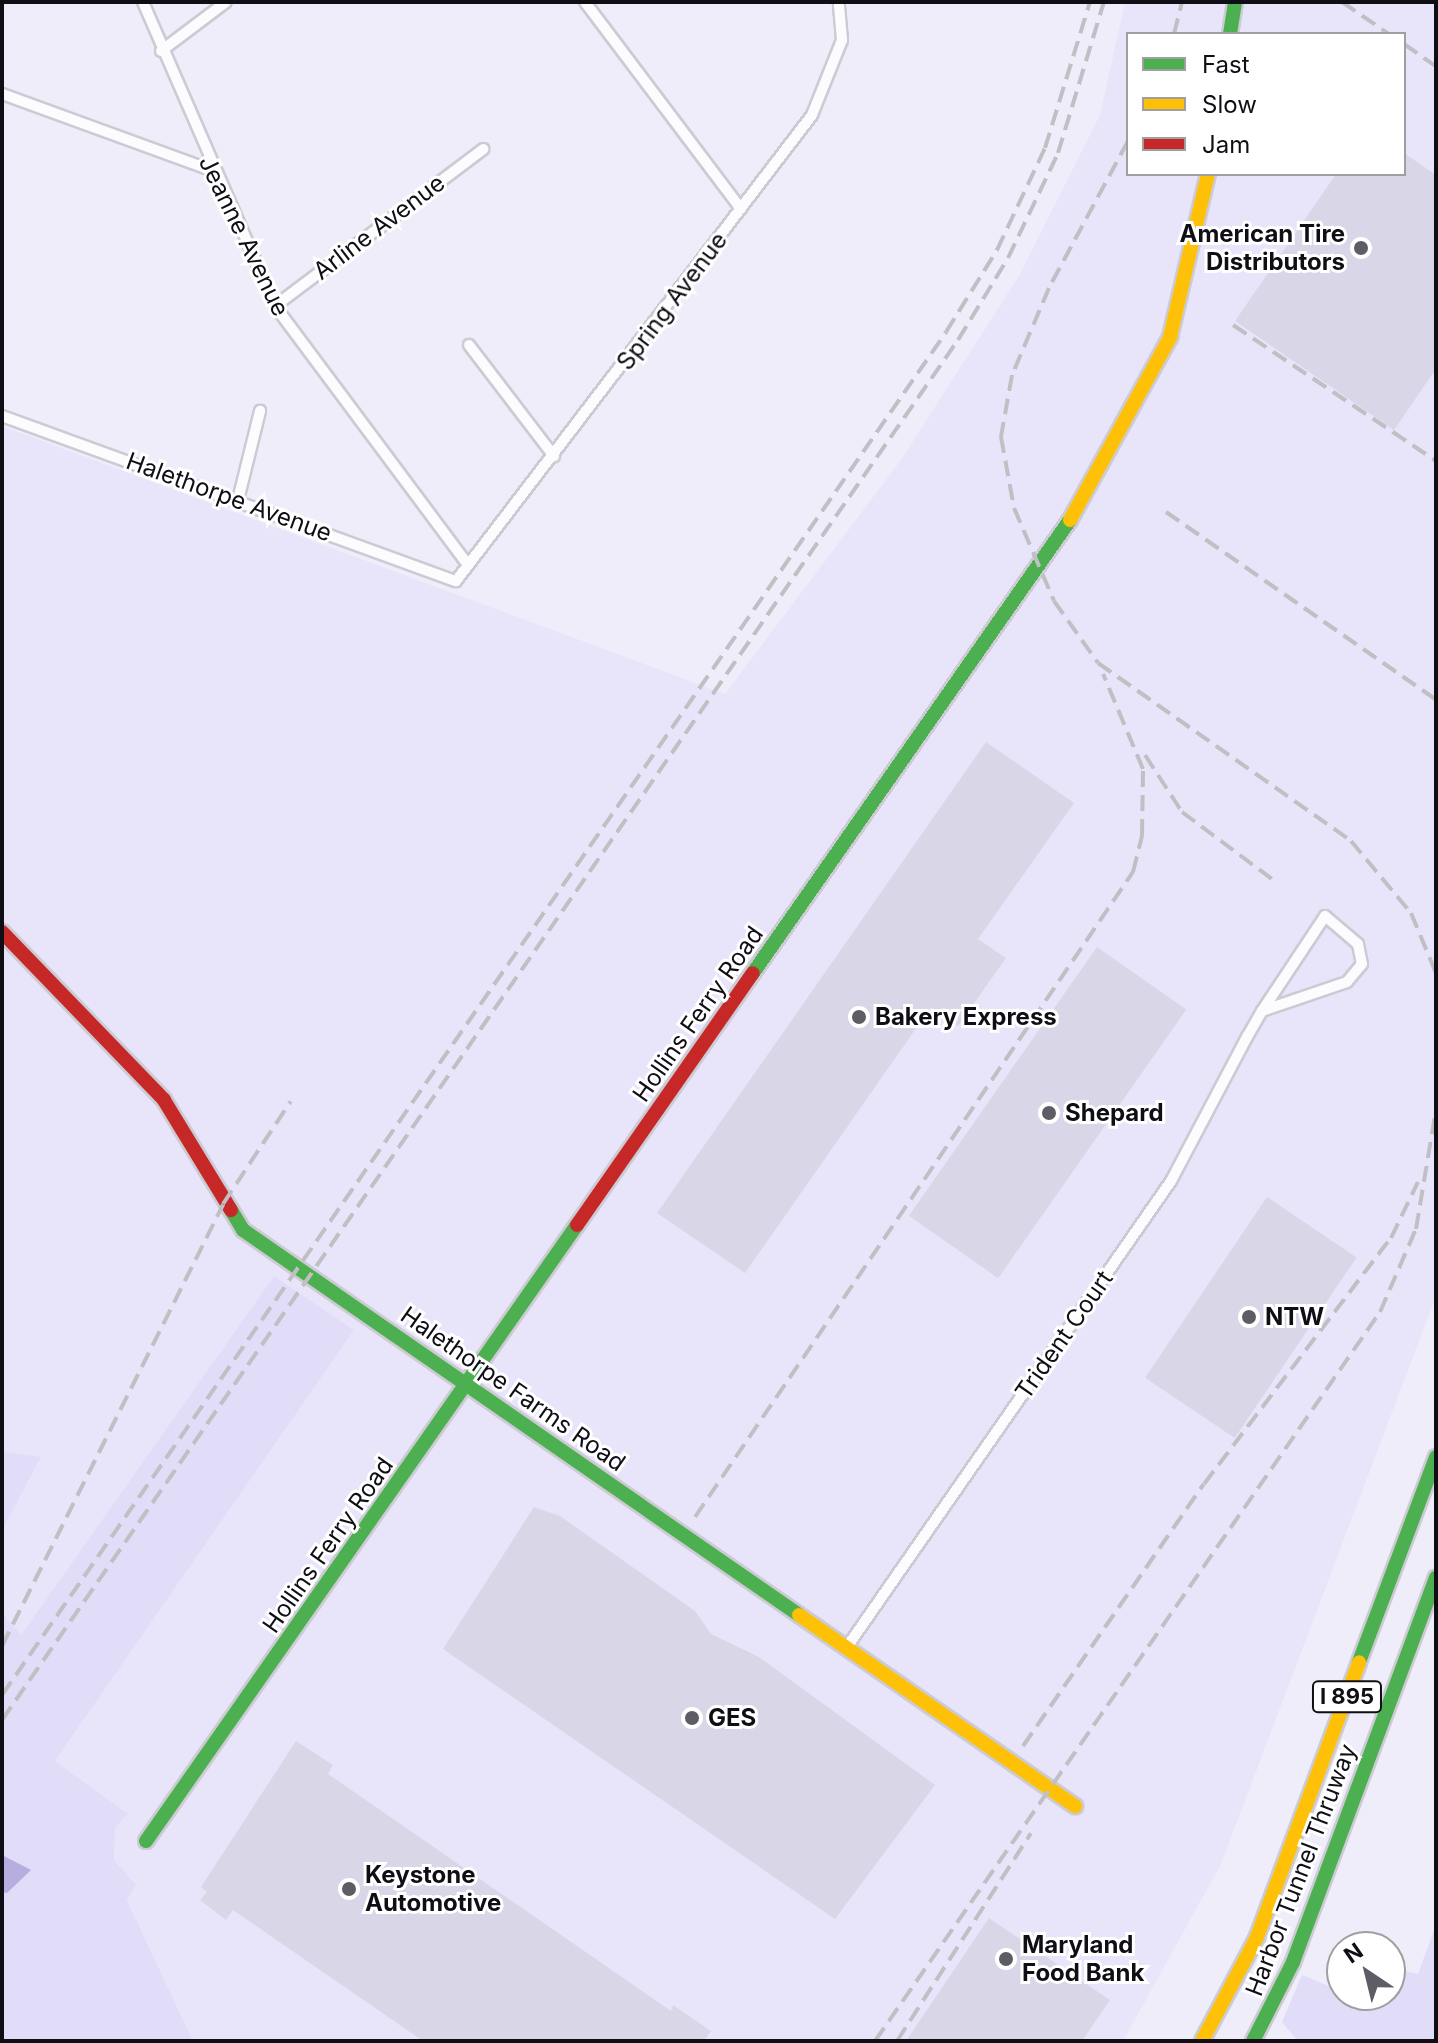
<!DOCTYPE html>
<style>
body{margin:0}
#map{position:relative;width:1438px;height:2043px;overflow:hidden;background:#eeedf9;font-family:Inter,sans-serif}
div>[style]{position:absolute}
.built>*{inset:0;background:#e8e5fb}
.green>*{inset:0;background:#e1dcf8}
.water>*{inset:0;background:#b7addf}
.building>*{inset:0;background:#d9d6e8;transform-origin:0 0}
.roads{filter:drop-shadow(2px 0 #cccbd4) drop-shadow(-2px 0 #cccbd4) drop-shadow(0 2px #cccbd4) drop-shadow(0 -2px #cccbd4)}
.street>*{height:10px;margin:-5px;padding:0 5px;transform-origin:5px;border-radius:5px;background:#fcfcfe}
.fast>*{height:14px;margin:-7px;padding:0 7px;transform-origin:7px;border-radius:7px;background:#4caf50}
.slow>*{height:14px;margin:-7px;padding:0 7px;transform-origin:7px;border-radius:7px;background:#ffc107}
.jam>*{height:14px;margin:-7px;padding:0 7px;transform-origin:7px;border-radius:7px;background:#c62828}
.rail>*{height:4px;margin-top:-2px;transform-origin:0;background:repeating-linear-gradient(90deg,#c0bfc3 0 16px,transparent 0 24px)}
.dots>*{width:22px;height:22px;translate:-50% -50%;box-sizing:border-box;border:4px solid #fff;border-radius:50%}
span{translate:-50% -50%;white-space:nowrap;text-align:center;line-height:1.15;-webkit-text-stroke:6px #fff;paint-order:stroke}
.shield-label span{padding:2px 6px;background:#fff;border:2px solid;border-radius:6px;-webkit-text-stroke-width:0}
.shield-label{font-size:22px;color:#100e15;font-weight:700}
.street-label{font-size:24px;color:#100e15}
.poi-label{font-size:24px;color:#100e15;font-weight:700}
.right{translate:-100% -50%;text-align:right}
.left{translate:0 -50%;text-align:left}
.frame{position:absolute;inset:0;border:4px solid #100e15;pointer-events:none}
.legend{position:absolute;left:1126px;top:32px;width:280px;height:144px;box-sizing:border-box;background:#fff;border:2px solid #9f9fa1;margin:0;padding:10px 14px;list-style:none;font-size:24px;color:#100e15}
.legend li{display:flex;align-items:center;gap:16px;height:40px}
.legend b{width:40px;border:2px solid #9f9fa1}
.north{position:absolute;left:1326px;top:1931px;width:80px;height:80px;box-sizing:border-box;background:#fff;border:2px solid #9f9fa1;border-radius:50%;rotate:325deg;font-size:22px;font-weight:700;line-height:32px;text-align:center;color:#100e15}
.north::after{content:'';display:block;margin:auto;width:28px;height:36px;background:#5e5c65;clip-path:polygon(50% 0,100% 100%,50% 72%,0 100%)}
</style>
<div id="map">
<div class="built">
<div style="clip-path:polygon(evenodd,1125px 2px,1436px 2px,1436px 1296px,1221px 1864px,1123px 2041px,193px 2041px,127px 1899px,136px 1885px,114px 1860px,115px 1828px,128px 1814px,55px 1761px,354px 1330px,274px 1276px,21px 1635px,2px 1613px,2px 1531px,41px 1458px,2px 1452px,2px 426px,725px 694px,901px 460px,1019px 276px,1100px 115px,1125px 2px,1128px 34px,1404px 34px,1404px 174px,1128px 174px,1128px 34px)"></div>
</div>
<div class="green">
<div style="clip-path:polygon(274px 1276px,354px 1330px,55px 1761px,128px 1814px,115px 1828px,114px 1860px,136px 1885px,127px 1900px,193px 2041px,2px 2041px,2px 1613px,21px 1635px)"></div>
<div style="clip-path:polygon(2px 1452px,41px 1457px,2px 1531px)"></div>
<div style="clip-path:polygon(1436px 1925px,1436px 2041px,1298px 2041px,1282px 2022px,1302px 1975px,1331px 1987px,1342px 1959px,1342px 1995px,1390px 1995px,1390px 1967px,1418px 1974px)"></div>
</div>
<div class="water">
<div style="clip-path:polygon(2px 1855px,31px 1870px,7px 1893px,2px 1892px)"></div>
</div>
<div class="building">
<div style="clip-path:polygon(1404px 153px,1436px 175px,1436px 369px,1394px 430px,1235px 321px,1336px 174px,1404px 174px)"></div>
<div style="clip-path:polygon(986px 742px,1074px 803px,978px 939px,1006px 958px,958px 1026px,931px 1007px,745px 1273px,657px 1213px)"></div>
<div style="left:1097px;top:947px;width:109px;height:328px;rotate:35deg"></div>
<div style="left:1267px;top:1197px;width:108px;height:218px;rotate:34deg"></div>
<div style="clip-path:polygon(534px 1507px,560px 1516px,695px 1611px,711px 1634px,759px 1657px,935px 1785px,835px 1919px,443px 1649px)"></div>
<div style="clip-path:polygon(296px 1741px,333px 1765px,328px 1774px,671px 2011px,673px 2005px,711px 2031px,704px 2041px,423px 2041px,233px 1910px,226px 1920px,200px 1900px,207px 1892px,201px 1887px)"></div>
<div style="clip-path:polygon(989px 1918px,1110px 2000px,1082px 2041px,906px 2041px)"></div>
</div>
<div class="roads">
<div class="street">
<div style="left:143px;top:2px;width:331px;rotate:66.5deg"></div>
<div style="left:275px;top:306px;width:323px;rotate:53.3deg"></div>
<div style="left:585px;top:2px;width:259px;rotate:53deg"></div>
<div style="left:161px;top:51px;width:81px;rotate:-37deg"></div>
<div style="left:2px;top:94px;width:222px;rotate:20deg"></div>
<div style="left:275px;top:306px;width:261px;rotate:-37deg"></div>
<div style="left:469px;top:345px;width:140px;rotate:52.6deg"></div>
<div style="left:2px;top:416px;width:483px;rotate:20deg"></div>
<div style="left:456px;top:581px;width:586px;rotate:-52.62deg"></div>
<div style="left:812px;top:115px;width:81px;rotate:-68.2deg"></div>
<div style="left:842px;top:40px;width:38px;rotate:-95deg"></div>
<div style="left:238px;top:500px;width:92px;rotate:-76.1deg"></div>
<div style="left:847px;top:1647px;width:568px;rotate:-55.19deg"></div>
<div style="left:1171px;top:1181px;width:163px;rotate:-62.2deg"></div>
<div style="left:1247px;top:1037px;width:30px;rotate:-60deg"></div>
<div style="left:1262px;top:1011px;width:114px;rotate:-56.4deg"></div>
<div style="left:1325px;top:916px;width:43px;rotate:40.3deg"></div>
<div style="left:1358px;top:944px;width:20px;rotate:79deg"></div>
<div style="left:1362px;top:964px;width:23px;rotate:130deg"></div>
<div style="left:1347px;top:982px;width:90px;rotate:161.2deg"></div>
</div>
<div class="fast">
<div style="left:1230px;top:34px;width:32px;rotate:-81deg"></div>
<div style="left:753px;top:973px;width:553px;rotate:-55.02deg"></div>
<div style="left:231px;top:1210px;width:23px;rotate:59deg"></div>
<div style="left:243px;top:1230px;width:676px;rotate:34.7deg"></div>
<div style="left:1359px;top:1662px;width:219px;rotate:-69.4deg"></div>
<div style="left:146px;top:1841px;width:752px;rotate:-55.02deg"></div>
<div style="left:1253px;top:2041px;width:89px;rotate:-63.1deg"></div>
<div style="left:1293px;top:1962px;width:410px;rotate:-69.6deg"></div>
</div>
<div class="slow">
<div style="left:1070px;top:520px;width:209px;rotate:-61.3deg"></div>
<div style="left:1170px;top:337px;width:167px;rotate:-76.9deg"></div>
<div style="left:799px;top:1615px;width:336px;rotate:34.7deg"></div>
<div style="left:1202px;top:2041px;width:118px;rotate:-62.1deg"></div>
<div style="left:1257px;top:1937px;width:293px;rotate:-69.6deg"></div>
</div>
<div class="jam">
<div style="left:2px;top:932px;width:233px;rotate:46deg"></div>
<div style="left:164px;top:1100px;width:129px;rotate:58.7deg"></div>
<div style="left:577px;top:1225px;width:307px;rotate:-55.1deg"></div>
</div>
</div>
<div class="rail">
<div style="left:1342px;top:2px;width:57px;rotate:34.2deg"></div>
<div style="left:1174px;top:34px;width:33px;rotate:-76deg"></div>
<div style="left:1404px;top:44px;width:39px;rotate:35deg"></div>
<div style="left:1128px;top:141px;width:167px;rotate:118.3deg"></div>
<div style="left:1049px;top:288px;width:95px;rotate:113deg"></div>
<div style="left:1012px;top:375px;width:63px;rotate:100.1deg"></div>
<div style="left:1001px;top:437px;width:72px;rotate:79.6deg"></div>
<div style="left:1014px;top:508px;width:101px;rotate:66.7deg"></div>
<div style="left:1054px;top:601px;width:76px;rotate:54.6deg"></div>
<div style="left:1098px;top:663px;width:309px;rotate:35.1deg"></div>
<div style="left:1351px;top:841px;width:94px;rotate:50.2deg"></div>
<div style="left:1411px;top:913px;width:65px;rotate:67.4deg"></div>
<div style="left:1233px;top:325px;width:244px;rotate:33.8deg"></div>
<div style="left:1166px;top:512px;width:329px;rotate:34.8deg"></div>
<div style="left:1145px;top:755px;width:68px;rotate:57deg"></div>
<div style="left:1182px;top:812px;width:112px;rotate:36.7deg"></div>
<div style="left:695px;top:1517px;width:780px;rotate:-55.82deg"></div>
<div style="left:1133px;top:872px;width:38px;rotate:-76deg"></div>
<div style="left:1142px;top:835px;width:66px;rotate:-89.1deg"></div>
<div style="left:1143px;top:769px;width:103px;rotate:-112.8deg"></div>
<div style="left:2px;top:1646px;width:494px;rotate:-63.4deg"></div>
<div style="left:223px;top:1204px;width:123px;rotate:-56.6deg"></div>
<div style="left:2px;top:1695px;width:1658px;rotate:-55.29deg"></div>
<div style="left:946px;top:332px;width:97px;rotate:-58.1deg"></div>
<div style="left:997px;top:250px;width:113px;rotate:-64.8deg"></div>
<div style="left:1045px;top:148px;width:153px;rotate:-72.9deg"></div>
<div style="left:2px;top:1720px;width:1679px;rotate:-55.29deg"></div>
<div style="left:958px;top:340px;width:96px;rotate:-58.6deg"></div>
<div style="left:1008px;top:258px;width:116px;rotate:-64.5deg"></div>
<div style="left:1058px;top:153px;width:158px;rotate:-73.1deg"></div>
<div style="left:1023px;top:1746px;width:318px;rotate:-55.4deg"></div>
<div style="left:1204px;top:1484px;width:309px;rotate:-52.8deg"></div>
<div style="left:1391px;top:1238px;width:62px;rotate:-64.3deg"></div>
<div style="left:875px;top:2041px;width:887px;rotate:-55.29deg"></div>
<div style="left:1380px;top:1312px;width:90px;rotate:-66.6deg"></div>
<div style="left:1416px;top:1229px;width:121px;rotate:-80.5deg"></div>
<div style="left:897px;top:2041px;width:247px;rotate:-57.2deg"></div>
</div>
<div class="dots">
<div style="left:1361px;top:248px;background:#5e5c65"></div>
<div style="left:859px;top:1017px;background:#5e5c65"></div>
<div style="left:1049px;top:1113px;background:#5e5c65"></div>
<div style="left:1249px;top:1317px;background:#5e5c65"></div>
<div style="left:692px;top:1718px;background:#5e5c65"></div>
<div style="left:349px;top:1889px;background:#5e5c65"></div>
<div style="left:1006px;top:1959px;background:#5e5c65"></div>
</div>
<div class="shield-label">
<span style="left:1347px;top:1697px">I 895</span>
</div>
<div class="street-label">
<span style="left:379px;top:227px;rotate:-37deg">Arline Avenue</span>
<span style="left:244px;top:236px;rotate:64deg">Jeanne Avenue</span>
<span style="left:672px;top:301px;rotate:-53deg">Spring Avenue</span>
<span style="left:229px;top:497px;rotate:20deg">Halethorpe Avenue</span>
<span style="left:698px;top:1014px;rotate:-55deg">Hollins Ferry Road</span>
<span style="left:1064px;top:1335px;rotate:-55deg">Trident Court</span>
<span style="left:513px;top:1389px;rotate:35deg">Halethorpe Farms Road</span>
<span style="left:328px;top:1545px;rotate:-55deg">Hollins Ferry Road</span>
<span style="left:1301px;top:1870px;rotate:-69deg">Harbor Tunnel Thruway</span>
</div>
<div class="poi-label">
<span class="right" style="left:1345px;top:248px">American Tire<br>Distributors</span>
<span class="left" style="left:875px;top:1017px">Bakery Express</span>
<span class="left" style="left:1065px;top:1113px">Shepard</span>
<span class="left" style="left:1265px;top:1317px">NTW</span>
<span class="left" style="left:708px;top:1718px">GES</span>
<span class="left" style="left:365px;top:1889px">Keystone<br>Automotive</span>
<span class="left" style="left:1022px;top:1959px">Maryland<br>Food Bank</span>
</div>
<div class="frame"></div>
<ul class="legend">
<li><b style="height:10px;background:#4caf50"></b>Fast</li>
<li><b style="height:10px;background:#ffc107"></b>Slow</li>
<li><b style="height:10px;background:#c62828"></b>Jam</li>
</ul>
<div class="north">N</div>
</div>
